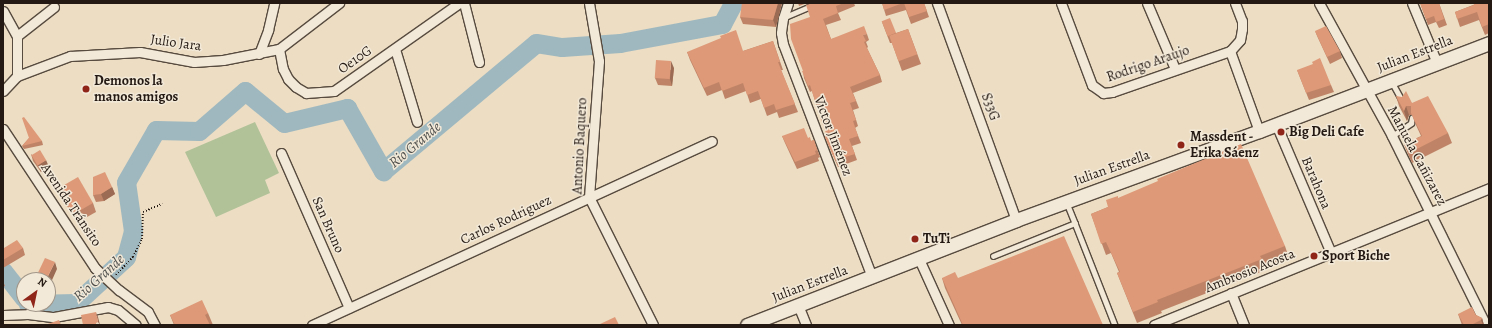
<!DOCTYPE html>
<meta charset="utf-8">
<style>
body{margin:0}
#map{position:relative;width:1492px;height:328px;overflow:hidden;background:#ecddc3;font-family:Alegreya,serif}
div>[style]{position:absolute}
.green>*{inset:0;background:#b1c299}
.river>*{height:19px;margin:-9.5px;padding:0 9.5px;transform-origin:9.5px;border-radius:9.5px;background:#9fb8bf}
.path>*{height:2px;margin-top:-1px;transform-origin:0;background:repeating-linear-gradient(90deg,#251a13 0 1px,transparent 0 3px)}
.roads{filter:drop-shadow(1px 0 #574b3f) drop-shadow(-1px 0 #574b3f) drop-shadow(0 1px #574b3f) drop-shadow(0 -1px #574b3f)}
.lane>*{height:4.5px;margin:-2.25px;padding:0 2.25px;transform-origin:2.25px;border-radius:2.25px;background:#f3e9d8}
.street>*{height:9px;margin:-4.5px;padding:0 4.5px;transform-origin:4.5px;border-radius:4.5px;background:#f3e9d8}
.secondary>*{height:13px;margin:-6.5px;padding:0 6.5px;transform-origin:6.5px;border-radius:6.5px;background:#f3e9d8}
.wall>*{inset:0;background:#bf8467}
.shaded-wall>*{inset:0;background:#9b6b54}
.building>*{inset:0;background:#de9978;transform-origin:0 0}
.dots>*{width:11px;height:11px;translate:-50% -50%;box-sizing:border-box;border:2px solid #f3e9d8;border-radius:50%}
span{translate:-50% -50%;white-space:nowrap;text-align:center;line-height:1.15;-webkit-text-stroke:3px #f3e9d8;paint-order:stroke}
.street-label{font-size:14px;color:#251a13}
.poi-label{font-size:14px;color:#251a13;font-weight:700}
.left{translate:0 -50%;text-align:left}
.water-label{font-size:15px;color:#50514f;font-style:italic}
.frame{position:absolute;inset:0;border:4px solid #251a13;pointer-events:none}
.north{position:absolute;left:16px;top:272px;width:40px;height:40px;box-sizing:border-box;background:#f3e9d8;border:1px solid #a19689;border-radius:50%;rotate:33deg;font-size:11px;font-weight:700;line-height:16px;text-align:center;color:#251a13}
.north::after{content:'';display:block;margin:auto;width:14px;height:18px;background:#8f2418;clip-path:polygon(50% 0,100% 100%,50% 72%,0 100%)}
</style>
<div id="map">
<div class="green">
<div style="clip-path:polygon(255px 122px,279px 173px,265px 180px,270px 193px,216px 217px,185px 152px)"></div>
</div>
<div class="river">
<div style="left:3px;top:271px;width:34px;rotate:52deg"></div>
<div style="left:28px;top:304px;width:48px;rotate:-1.2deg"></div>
<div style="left:76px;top:303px;width:68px;rotate:-42.6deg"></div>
<div style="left:126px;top:257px;width:27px;rotate:-75deg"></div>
<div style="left:133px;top:231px;width:49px;rotate:-98.1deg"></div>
<div style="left:126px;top:182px;width:60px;rotate:-60deg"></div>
<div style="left:156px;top:130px;width:43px;rotate:1.3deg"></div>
<div style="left:199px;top:131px;width:61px;rotate:-41deg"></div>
<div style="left:245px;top:91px;width:50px;rotate:39.4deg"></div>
<div style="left:284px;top:123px;width:65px;rotate:-13.4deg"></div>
<div style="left:347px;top:108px;width:73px;rotate:60.3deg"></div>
<div style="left:383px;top:171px;width:199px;rotate:-39.9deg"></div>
<div style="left:536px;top:43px;width:26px;rotate:9deg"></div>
<div style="left:562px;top:47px;width:58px;rotate:-3.9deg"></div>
<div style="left:620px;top:43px;width:104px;rotate:-10.6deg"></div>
<div style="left:722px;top:24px;width:24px;rotate:-62deg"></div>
</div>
<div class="path">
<div style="left:116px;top:275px;width:25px;rotate:-47deg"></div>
<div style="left:133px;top:257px;width:20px;rotate:-63deg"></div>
<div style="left:142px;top:239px;width:27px;rotate:-88deg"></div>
<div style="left:143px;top:212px;width:21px;rotate:-23deg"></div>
</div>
<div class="roads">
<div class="lane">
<div style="left:785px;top:17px;width:36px;rotate:-23deg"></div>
<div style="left:1392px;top:82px;width:23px;rotate:61deg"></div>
<div style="left:1392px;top:136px;width:23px;rotate:-34deg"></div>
<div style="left:1411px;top:123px;width:5px;rotate:-79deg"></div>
<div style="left:1067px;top:203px;width:22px;rotate:68deg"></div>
<div style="left:993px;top:256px;width:88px;rotate:-21.9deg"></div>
<div style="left:1075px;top:223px;width:110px;rotate:68.6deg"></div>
</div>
<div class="street">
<div style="left:464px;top:3px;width:61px;rotate:75.7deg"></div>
<div style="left:589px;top:3px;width:59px;rotate:80.2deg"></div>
<div style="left:599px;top:61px;width:136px;rotate:94.2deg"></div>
<div style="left:589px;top:197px;width:143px;rotate:63.4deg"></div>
<div style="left:788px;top:3px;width:16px;rotate:108deg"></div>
<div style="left:783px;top:18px;width:15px;rotate:98deg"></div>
<div style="left:781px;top:33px;width:11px;rotate:80deg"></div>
<div style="left:783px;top:44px;width:249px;rotate:69.1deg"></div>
<div style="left:937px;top:3px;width:231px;rotate:70deg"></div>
<div style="left:1061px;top:3px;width:88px;rotate:69.3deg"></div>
<div style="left:1092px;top:85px;width:14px;rotate:36deg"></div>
<div style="left:1103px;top:93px;width:9px;rotate:-6deg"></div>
<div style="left:1112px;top:92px;width:125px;rotate:-19.2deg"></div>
<div style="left:1147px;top:3px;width:72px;rotate:67deg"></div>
<div style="left:1235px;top:3px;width:19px;rotate:69deg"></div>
<div style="left:1242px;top:21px;width:8px;rotate:90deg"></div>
<div style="left:1242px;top:29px;width:11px;rotate:100deg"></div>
<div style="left:1240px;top:40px;width:15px;rotate:132deg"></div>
<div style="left:1230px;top:51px;width:85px;rotate:70.1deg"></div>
<div style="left:1319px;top:3px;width:152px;rotate:61.2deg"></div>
<div style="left:1392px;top:136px;width:211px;rotate:63.6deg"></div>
<div style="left:1412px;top:3px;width:65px;rotate:67.4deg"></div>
<div style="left:3px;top:11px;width:29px;rotate:61deg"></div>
<div style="left:17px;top:36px;width:40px;rotate:90deg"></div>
<div style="left:17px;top:36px;width:47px;rotate:-38.1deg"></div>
<div style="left:279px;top:49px;width:20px;rotate:79deg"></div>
<div style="left:283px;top:69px;width:11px;rotate:63deg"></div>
<div style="left:288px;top:79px;width:11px;rotate:45deg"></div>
<div style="left:296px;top:87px;width:12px;rotate:31deg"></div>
<div style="left:306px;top:93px;width:28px;rotate:-4deg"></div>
<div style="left:334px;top:91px;width:153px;rotate:-35.1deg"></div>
<div style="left:395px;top:49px;width:76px;rotate:73.2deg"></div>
<div style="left:259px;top:54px;width:26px;rotate:-69deg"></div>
<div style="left:268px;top:30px;width:28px;rotate:-77deg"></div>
<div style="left:3px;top:91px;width:21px;rotate:-47deg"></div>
<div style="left:17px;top:76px;width:57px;rotate:-20.7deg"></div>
<div style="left:70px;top:56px;width:70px;rotate:-3.3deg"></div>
<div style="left:140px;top:52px;width:55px;rotate:10.5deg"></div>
<div style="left:194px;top:62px;width:29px;rotate:-4deg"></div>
<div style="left:223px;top:60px;width:57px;rotate:-11.1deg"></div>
<div style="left:279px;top:49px;width:76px;rotate:-37.5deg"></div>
<div style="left:1276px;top:124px;width:140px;rotate:66.9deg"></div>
<div style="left:3px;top:129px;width:167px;rotate:56.5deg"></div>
<div style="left:95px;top:268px;width:33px;rotate:43deg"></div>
<div style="left:119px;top:290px;width:36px;rotate:37deg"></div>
<div style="left:148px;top:312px;width:15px;rotate:62deg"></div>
<div style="left:281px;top:153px;width:169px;rotate:66.3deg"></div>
<div style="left:919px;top:259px;width:72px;rotate:65.6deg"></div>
<div style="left:1231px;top:293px;width:35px;rotate:68deg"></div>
<div style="left:798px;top:305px;width:22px;rotate:68deg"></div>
<div style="left:3px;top:315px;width:25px;rotate:-2deg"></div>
<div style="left:28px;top:314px;width:26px;rotate:7deg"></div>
<div style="left:54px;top:317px;width:55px;rotate:-10.5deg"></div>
<div style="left:108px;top:307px;width:10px;rotate:17deg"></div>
<div style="left:118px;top:310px;width:23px;rotate:40deg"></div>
<div style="left:312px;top:325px;width:440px;rotate:-24.7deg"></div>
<div style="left:1154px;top:325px;width:362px;rotate:-22.2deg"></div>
</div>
<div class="secondary">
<div style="left:747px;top:325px;width:289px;rotate:-21.3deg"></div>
<div style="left:1016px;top:220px;width:259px;rotate:-20.1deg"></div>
<div style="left:1259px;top:131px;width:246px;rotate:-20.9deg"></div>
</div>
</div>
<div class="wall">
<div style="clip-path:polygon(764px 3px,782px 3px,776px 27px,743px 24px,740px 17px)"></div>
<div style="clip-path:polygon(798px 3px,807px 3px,799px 6px)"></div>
<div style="clip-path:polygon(814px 3px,854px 3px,855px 6px,838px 13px,841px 20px,826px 25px,831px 39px,867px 34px,869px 40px,866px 42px,868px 47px,867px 48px,880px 75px,882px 82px,853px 93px,859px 108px,853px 110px,858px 126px,855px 128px,861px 143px,852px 146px,857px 160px,838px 167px,825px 137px,827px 136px,825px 116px,822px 106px,817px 107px,812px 91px,810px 92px,804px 78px,803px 71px,810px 17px)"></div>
<div style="clip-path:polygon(882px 3px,924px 3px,929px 17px,911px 24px,906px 10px,886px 16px)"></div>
<div style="clip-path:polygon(1420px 3px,1439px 3px,1447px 25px,1439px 28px,1436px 22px,1428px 25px)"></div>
<div style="clip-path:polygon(1489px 3px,1489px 33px,1485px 35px,1479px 20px,1460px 27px,1455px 12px,1473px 5px)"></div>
<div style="clip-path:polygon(882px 22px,896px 33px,908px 29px,921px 64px,902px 71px,892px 43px,890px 43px)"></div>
<div style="clip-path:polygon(1315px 31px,1340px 51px,1342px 58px,1330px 64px,1318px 38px)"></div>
<div style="clip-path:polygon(773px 41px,783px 70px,781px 70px,798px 112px,779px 118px,777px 112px,767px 116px,761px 99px,750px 103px,746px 91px,725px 99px,722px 90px,707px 96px,690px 60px,687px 52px,743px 51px)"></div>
<div style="clip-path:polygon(674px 68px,672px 86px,658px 85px,655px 78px)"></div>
<div style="clip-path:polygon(1297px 70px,1331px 85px,1334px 92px,1309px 100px)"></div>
<div style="clip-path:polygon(1396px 96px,1412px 103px,1448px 133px,1452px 143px,1412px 163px,1408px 154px,1404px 144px,1421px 136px,1415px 123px,1412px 115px,1409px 115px,1407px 121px,1399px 106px)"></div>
<div style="clip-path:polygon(782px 136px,808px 138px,811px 141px,814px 140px,820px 157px,818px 158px,819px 161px,797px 169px,785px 143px)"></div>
<div style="clip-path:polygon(29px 138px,42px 141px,43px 145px,24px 149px,22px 146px)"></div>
<div style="clip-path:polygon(31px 154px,49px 167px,41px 172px,33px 161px)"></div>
<div style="clip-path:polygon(112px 187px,115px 194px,104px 201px,96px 202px,93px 195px)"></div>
<div style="clip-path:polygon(58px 188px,93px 203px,96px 212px,78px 222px,61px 197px)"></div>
<div style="clip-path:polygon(1118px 198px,1285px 246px,1289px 258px,1265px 267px,1266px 270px,1161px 311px,1162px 313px,1137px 323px,1117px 273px,1119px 272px,1111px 253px,1106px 255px,1091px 214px,1108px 207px)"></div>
<div style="clip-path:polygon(3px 247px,4px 248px,23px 248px,25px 255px,3px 268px)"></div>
<div style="clip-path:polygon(942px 278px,958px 278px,1103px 325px,962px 325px,945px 288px)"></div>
<div style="clip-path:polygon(3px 281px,5px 286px,3px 287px)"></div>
<div style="clip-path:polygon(208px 313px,213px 325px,174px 325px,170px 315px)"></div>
<div style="clip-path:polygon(1458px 314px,1476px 315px,1482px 318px,1484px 325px,1462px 325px)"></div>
</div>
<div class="shaded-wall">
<div style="clip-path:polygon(778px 3px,782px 3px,776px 27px,773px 20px)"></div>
<div style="clip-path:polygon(671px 61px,674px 68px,672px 86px,670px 79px)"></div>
<div style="clip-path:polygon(1406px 106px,1409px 115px,1407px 121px,1404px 111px)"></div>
<div style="clip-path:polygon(46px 160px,49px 167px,41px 172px,38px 165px)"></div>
<div style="clip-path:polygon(112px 187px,115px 194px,104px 201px,101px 194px)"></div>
<div style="clip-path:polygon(55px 262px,57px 269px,48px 289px,48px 280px,46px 280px)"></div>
<div style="clip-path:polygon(96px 312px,98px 317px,100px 325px,98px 322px)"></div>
<div style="clip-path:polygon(1482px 318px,1484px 325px,1483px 325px,1481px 320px)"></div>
</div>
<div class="building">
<div style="clip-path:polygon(742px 3px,778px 3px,773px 20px,740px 17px)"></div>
<div style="clip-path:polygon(814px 3px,844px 3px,836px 6px,838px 13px,823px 19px,831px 39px,864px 26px,867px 34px,863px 35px,866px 41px,864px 42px,880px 75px,850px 87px,856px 101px,850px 103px,856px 120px,853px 121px,858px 136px,849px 139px,855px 154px,835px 160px,825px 137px,827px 136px,820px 117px,826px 116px,819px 99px,815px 101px,810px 85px,808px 86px,802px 71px,803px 71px,791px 39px,790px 24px,810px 17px,806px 5px)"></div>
<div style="clip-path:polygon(882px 3px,903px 3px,884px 10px)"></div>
<div style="clip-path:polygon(904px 3px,924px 3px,927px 11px,909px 17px)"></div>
<div style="clip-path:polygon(1420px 3px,1439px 3px,1444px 19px,1436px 22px,1434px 16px,1426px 19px)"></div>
<div style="clip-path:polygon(1473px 3px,1489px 3px,1489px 24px,1482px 27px,1477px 12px,1457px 19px,1455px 12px,1474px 5px)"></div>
<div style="left:890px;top:18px;width:16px;height:9px;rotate:68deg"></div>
<div style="clip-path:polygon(1326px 26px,1340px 51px,1327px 57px,1315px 31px)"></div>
<div style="left:908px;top:29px;width:27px;height:20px;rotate:70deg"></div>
<div style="clip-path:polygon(736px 30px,743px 51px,773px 41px,780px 62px,778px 62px,795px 104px,776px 110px,774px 104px,764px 108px,758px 91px,747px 95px,743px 83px,722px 91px,719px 82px,704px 88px,687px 52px,721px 38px,720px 36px)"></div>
<div style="clip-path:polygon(1320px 58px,1331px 85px,1306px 93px,1297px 70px,1313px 64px,1312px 62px)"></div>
<div style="left:656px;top:60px;width:15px;height:18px;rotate:4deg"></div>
<div style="clip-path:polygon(1406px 91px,1412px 103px,1428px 96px,1448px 133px,1409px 153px,1404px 144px,1422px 136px,1411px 113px,1411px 106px,1406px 106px,1404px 111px,1396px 96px,1402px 97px)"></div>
<div style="clip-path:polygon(24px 117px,42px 141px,22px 146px,29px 138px,22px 118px)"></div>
<div style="clip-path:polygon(804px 128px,808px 138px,810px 137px,811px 141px,814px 140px,817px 150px,815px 151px,816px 154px,795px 162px,782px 136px)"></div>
<div style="clip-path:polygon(1241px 144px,1285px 246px,1260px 256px,1262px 259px,1157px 300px,1158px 302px,1133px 312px,1117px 273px,1120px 272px,1106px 242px,1101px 244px,1091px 214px,1108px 207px,1106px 200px,1118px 196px,1118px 198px,1158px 181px,1157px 179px)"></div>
<div style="left:40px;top:150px;width:12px;height:10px;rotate:59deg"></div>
<div style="clip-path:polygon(105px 172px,112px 187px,101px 194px,93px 195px,93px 177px)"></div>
<div style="left:78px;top:177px;width:30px;height:23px;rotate:60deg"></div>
<div style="clip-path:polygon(1064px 236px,1103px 325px,963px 325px,942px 278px,955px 272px,958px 278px)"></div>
<div style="clip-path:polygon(17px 240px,23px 248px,3px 260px,3px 247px,4px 248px)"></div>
<div style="clip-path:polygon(45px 258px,55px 262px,46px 280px,37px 280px,35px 279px)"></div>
<div style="clip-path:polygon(202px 300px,208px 313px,205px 315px,210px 325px,175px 325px,170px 315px)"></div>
<div style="clip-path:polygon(1472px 307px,1476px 315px,1482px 318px,1481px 320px,1471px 325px,1464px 325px,1458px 314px)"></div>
<div style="clip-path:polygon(96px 312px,98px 322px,96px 323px,96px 325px,83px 325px,81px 315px)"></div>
<div style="clip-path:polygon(615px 317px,619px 325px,598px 325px)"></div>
<div style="clip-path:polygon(59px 320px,61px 325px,15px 325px,14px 324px,45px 325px)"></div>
</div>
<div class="dots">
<div style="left:86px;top:89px;background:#8f2418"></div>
<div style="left:1281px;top:132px;background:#8f2418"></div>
<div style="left:1181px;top:145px;background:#8f2418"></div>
<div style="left:915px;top:239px;background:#8f2418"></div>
<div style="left:1314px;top:256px;background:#8f2418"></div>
</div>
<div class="street-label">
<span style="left:176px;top:43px;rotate:8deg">Julio Jara</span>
<span style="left:1415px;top:54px;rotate:-21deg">Julian Estrella</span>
<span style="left:355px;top:60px;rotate:-35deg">Oe10G</span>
<span style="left:1148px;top:64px;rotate:-19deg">Rodrigo Araujo</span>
<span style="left:990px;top:107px;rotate:70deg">S33G</span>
<span style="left:833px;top:136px;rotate:69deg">Victor Jiménez</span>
<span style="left:580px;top:146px;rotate:-87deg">Antonio Baquero</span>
<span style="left:1417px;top:156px;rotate:62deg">Manuela Cañizarez</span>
<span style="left:1112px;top:168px;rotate:-20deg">Julian Estrella</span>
<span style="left:1316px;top:183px;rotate:67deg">Barahona</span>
<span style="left:71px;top:205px;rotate:56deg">Avenida Tránsito</span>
<span style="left:506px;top:220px;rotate:-25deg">Carlos Rodriguez</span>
<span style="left:328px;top:225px;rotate:66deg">San Bruno</span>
<span style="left:1250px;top:271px;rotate:-22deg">Ambrosio Acosta</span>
<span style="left:810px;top:284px;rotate:-21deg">Julian Estrella</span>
</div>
<div class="poi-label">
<span class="left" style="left:94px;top:89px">Demonos la<br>manos amigos</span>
<span class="left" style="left:1289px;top:132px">Big Deli Cafe</span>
<span class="left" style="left:1190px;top:145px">Massdent -<br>Erika Sáenz</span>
<span class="left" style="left:923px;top:239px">TuTi</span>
<span class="left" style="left:1322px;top:256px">Sport Biche</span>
</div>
<div class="water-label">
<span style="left:415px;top:145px;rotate:-40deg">Rio Grande</span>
<span style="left:99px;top:278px;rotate:-42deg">Rio Grande</span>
</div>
<div class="frame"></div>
<div class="north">N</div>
</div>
